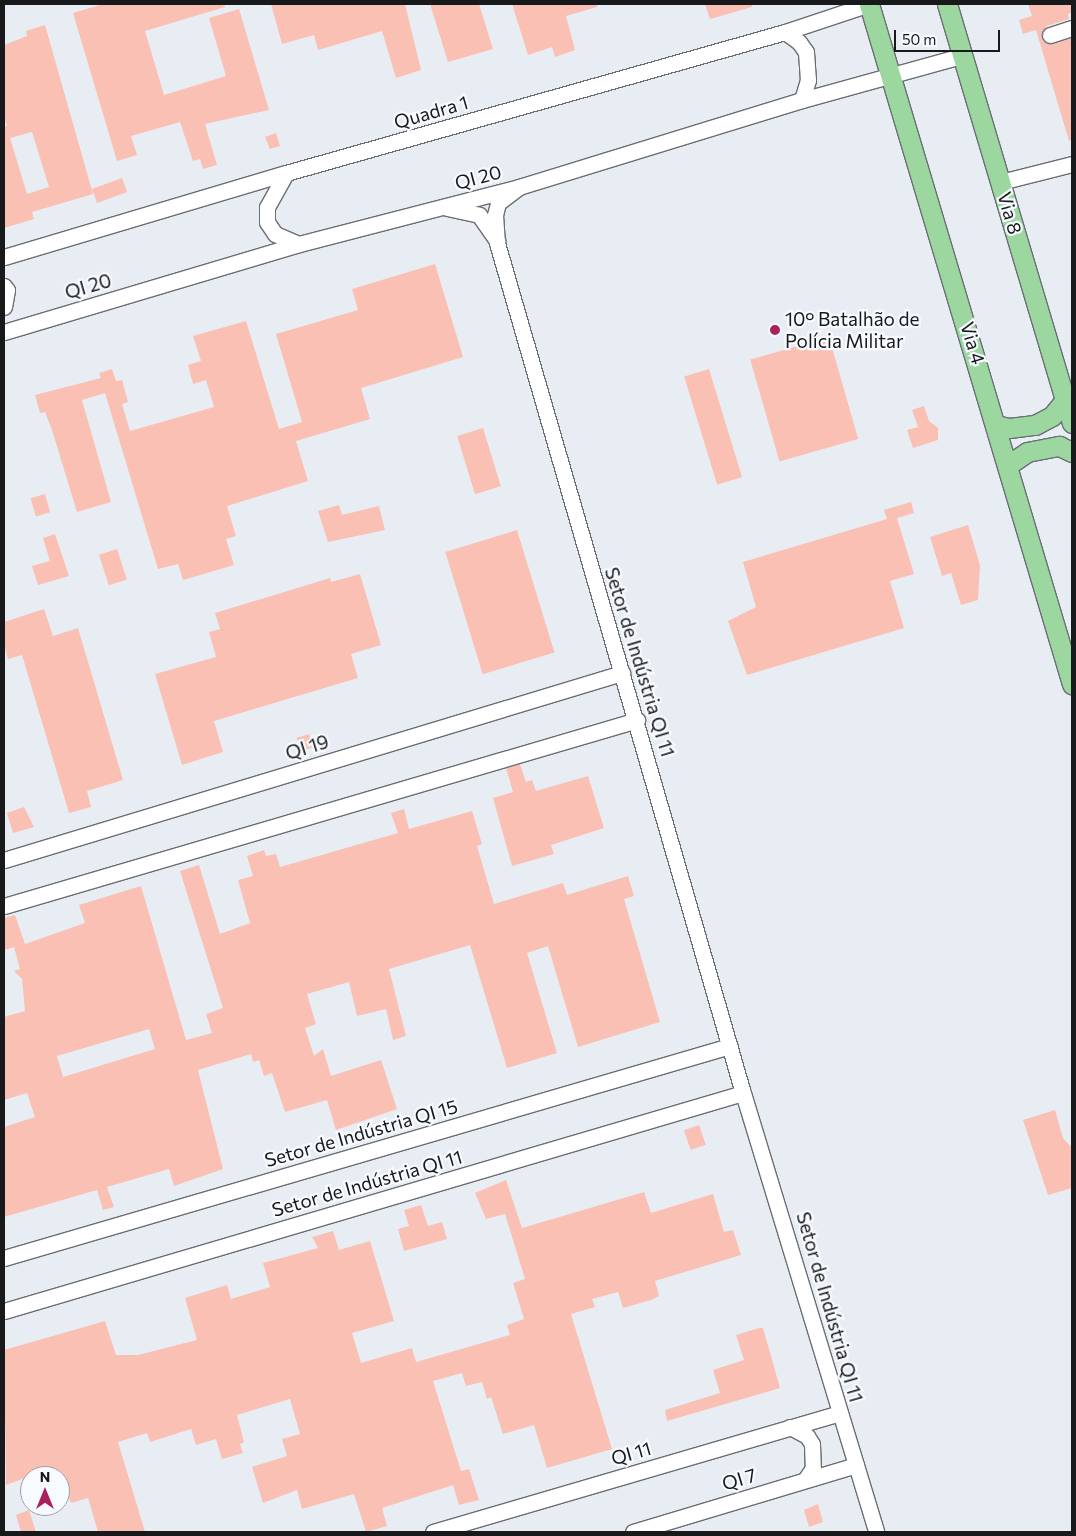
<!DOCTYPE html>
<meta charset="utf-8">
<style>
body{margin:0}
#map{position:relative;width:1076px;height:1536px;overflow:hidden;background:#e8edf3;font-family:Commissioner,sans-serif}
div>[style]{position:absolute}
.building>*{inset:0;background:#fac0b4;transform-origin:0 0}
.roads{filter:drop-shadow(1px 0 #6a6e74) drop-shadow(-1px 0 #6a6e74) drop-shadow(0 1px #6a6e74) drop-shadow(0 -1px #6a6e74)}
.minor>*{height:15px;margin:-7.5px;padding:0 7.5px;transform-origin:7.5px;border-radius:7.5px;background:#fff}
.major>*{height:19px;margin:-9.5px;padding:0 9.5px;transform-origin:9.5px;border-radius:9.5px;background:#9dd7a0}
.dots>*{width:14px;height:14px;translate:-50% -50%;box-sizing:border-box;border:2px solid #f7fafe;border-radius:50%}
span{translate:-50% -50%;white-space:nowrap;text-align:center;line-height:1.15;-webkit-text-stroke:4.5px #f7fafe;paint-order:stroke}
.street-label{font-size:19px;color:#18191b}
.poi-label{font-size:19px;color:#18191b}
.left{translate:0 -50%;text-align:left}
.frame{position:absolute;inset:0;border:5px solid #18191b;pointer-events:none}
.north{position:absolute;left:20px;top:1466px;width:50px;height:50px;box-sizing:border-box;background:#f7fafe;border:1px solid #9ea0a3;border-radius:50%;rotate:0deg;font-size:14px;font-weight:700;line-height:20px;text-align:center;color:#18191b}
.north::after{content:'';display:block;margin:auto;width:18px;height:22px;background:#ac1f5c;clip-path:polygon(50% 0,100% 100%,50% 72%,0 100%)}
.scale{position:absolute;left:894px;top:30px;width:106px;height:22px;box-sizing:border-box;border:2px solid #18191b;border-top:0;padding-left:6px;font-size:15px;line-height:18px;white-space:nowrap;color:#18191b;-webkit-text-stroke:4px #f7fafe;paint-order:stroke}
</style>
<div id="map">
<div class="building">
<div style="clip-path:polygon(103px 4px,224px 4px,225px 7px,145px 31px,164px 95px,226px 76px,209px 18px,239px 9px,269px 110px,205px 124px,217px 165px,203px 169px,200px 159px,193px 161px,180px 122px,131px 136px,137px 155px,117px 161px,73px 13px)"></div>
<div style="clip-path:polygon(271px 4px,405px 4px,421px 70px,396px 78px,382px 31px,318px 50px,314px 35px,282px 44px)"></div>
<div style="clip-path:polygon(430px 4px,479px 4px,493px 49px,448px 62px)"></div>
<div style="clip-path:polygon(512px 4px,597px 4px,597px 7px,566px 16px,575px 50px,555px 57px,552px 47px,528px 55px)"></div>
<div style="clip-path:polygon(705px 4px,752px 4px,752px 7px,710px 19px)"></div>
<div style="clip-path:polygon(1028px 4px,1072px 4px,1072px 12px,1068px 14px,1069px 19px,1047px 26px,1041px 33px,1043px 42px,1048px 44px,1072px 38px,1072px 140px,1069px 141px,1036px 30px,1023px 34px,1019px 20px,1032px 16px)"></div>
<div style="clip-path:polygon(evenodd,45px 25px,93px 194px,32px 212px,34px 219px,4px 228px,4px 126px,7px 126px,4px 117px,4px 45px,27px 36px,26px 31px,45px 25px,32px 132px,49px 187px,27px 194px,10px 138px,32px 132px)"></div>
<div style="clip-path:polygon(276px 133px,280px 146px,270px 149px,265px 137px)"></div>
<div style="left:122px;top:178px;width:15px;height:32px;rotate:70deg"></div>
<div style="clip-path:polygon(435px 264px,463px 357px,361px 388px,370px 419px,296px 441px,308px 481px,227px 506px,236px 536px,226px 539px,234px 565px,183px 580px,178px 564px,158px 569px,105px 393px,82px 400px,111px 502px,77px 512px,52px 430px,45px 412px,40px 413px,35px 395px,101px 378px,99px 373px,112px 369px,116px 381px,122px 380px,128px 402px,122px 404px,130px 431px,214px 407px,206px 380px,193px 384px,188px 365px,201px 361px,193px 336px,246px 321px,279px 429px,302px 422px,276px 334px,358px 310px,352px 289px)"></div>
<div style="left:829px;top:337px;width:106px;height:82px;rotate:74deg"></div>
<div style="left:709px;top:369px;width:113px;height:26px;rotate:73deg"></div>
<div style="clip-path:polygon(924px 406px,929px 421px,938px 428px,938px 440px,913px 448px,907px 430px,918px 427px,912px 410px)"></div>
<div style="left:483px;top:428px;width:61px;height:27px;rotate:73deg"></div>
<div style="left:45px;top:494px;width:19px;height:15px;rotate:74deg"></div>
<div style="clip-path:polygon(911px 502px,914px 513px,897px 518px,914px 574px,890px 581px,904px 628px,747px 675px,728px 621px,756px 607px,743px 562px,887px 519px,884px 510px)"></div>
<div style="clip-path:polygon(339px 505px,342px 515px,379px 506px,385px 530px,328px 542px,318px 511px)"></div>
<div style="clip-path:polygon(968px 525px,980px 565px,978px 600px,961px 605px,951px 573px,942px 576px,930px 537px)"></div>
<div style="left:517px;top:530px;width:128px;height:75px;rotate:73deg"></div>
<div style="clip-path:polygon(55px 534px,69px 576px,38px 585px,32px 566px,50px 561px,43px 538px)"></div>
<div style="left:117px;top:549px;width:32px;height:19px;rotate:72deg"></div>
<div style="clip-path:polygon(360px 574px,381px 645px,351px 654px,358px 678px,214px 721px,223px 752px,182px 765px,155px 674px,216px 657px,209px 632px,220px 629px,215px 613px,330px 578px,331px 582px)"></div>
<div style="clip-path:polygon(44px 609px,53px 636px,78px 628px,123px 780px,87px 791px,91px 807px,73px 812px,69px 813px,22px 655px,8px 659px,4px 644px,4px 622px)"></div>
<div style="left:309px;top:734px;width:14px;height:13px;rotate:73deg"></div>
<div style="clip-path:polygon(520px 764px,526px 782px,532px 780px,536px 791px,588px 776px,604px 828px,551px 845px,554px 854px,512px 866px,493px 798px,513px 792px,506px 768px)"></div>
<div style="clip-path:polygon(24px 807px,34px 827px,13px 833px,7px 813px)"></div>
<div style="clip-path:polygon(evenodd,404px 809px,409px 829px,472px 811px,482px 844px,477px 846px,494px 904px,563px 883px,567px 895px,628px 876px,634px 896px,624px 899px,660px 1022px,578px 1047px,548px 946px,527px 953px,557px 1053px,507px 1068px,470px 945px,389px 969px,406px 1036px,393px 1040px,386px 1009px,357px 1016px,349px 982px,307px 994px,316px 1024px,305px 1028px,314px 1056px,323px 1049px,331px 1076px,381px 1060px,397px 1109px,336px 1130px,327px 1100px,285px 1112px,272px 1073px,264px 1076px,259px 1060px,253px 1062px,251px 1054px,198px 1070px,223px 1169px,174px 1186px,169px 1169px,107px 1187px,114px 1207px,103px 1210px,97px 1190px,4px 1217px,4px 1127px,35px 1117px,27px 1093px,4px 1100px,4px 1017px,25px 1011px,22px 979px,14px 971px,20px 969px,14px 947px,4px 950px,4px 918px,15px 915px,25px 944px,85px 923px,79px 905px,141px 886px,186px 1040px,212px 1033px,206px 1014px,223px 1008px,180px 871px,199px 865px,220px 934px,250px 923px,238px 880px,253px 876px,247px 856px,264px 850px,266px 856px,276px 854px,280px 867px,398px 833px,391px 813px,404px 809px,149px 1029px,155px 1049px,63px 1077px,57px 1056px,149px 1029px)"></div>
<div style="clip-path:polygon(1055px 1110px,1063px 1138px,1072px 1148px,1072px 1188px,1048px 1195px,1023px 1120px)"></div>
<div style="left:699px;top:1125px;width:21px;height:16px;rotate:71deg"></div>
<div style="clip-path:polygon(506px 1180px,522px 1228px,644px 1192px,651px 1213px,713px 1194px,724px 1232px,733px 1230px,741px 1255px,655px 1281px,659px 1296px,651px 1300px,623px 1308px,618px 1292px,592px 1299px,595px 1307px,571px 1314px,612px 1449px,547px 1468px,534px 1425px,503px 1434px,491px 1397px,487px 1399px,482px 1382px,466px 1386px,462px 1373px,433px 1381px,461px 1471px,469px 1469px,479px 1500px,459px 1505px,453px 1485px,382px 1508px,387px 1526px,366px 1532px,354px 1494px,302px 1509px,297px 1490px,263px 1503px,252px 1467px,287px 1456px,282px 1439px,300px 1434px,290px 1399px,237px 1415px,244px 1442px,240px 1444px,243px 1453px,222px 1459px,216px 1439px,196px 1445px,191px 1429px,150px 1442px,147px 1433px,118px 1442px,145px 1532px,98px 1532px,88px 1498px,71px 1503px,66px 1491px,60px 1493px,60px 1476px,30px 1476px,6px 1485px,4px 1350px,105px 1321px,116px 1355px,138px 1355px,197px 1340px,185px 1298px,227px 1285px,231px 1299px,270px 1287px,263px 1263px,318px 1248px,312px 1237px,333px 1231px,339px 1250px,370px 1241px,394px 1321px,352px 1333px,361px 1363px,412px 1348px,416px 1362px,510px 1335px,507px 1325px,524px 1319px,513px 1283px,525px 1279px,505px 1214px,486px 1219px,475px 1193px)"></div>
<div style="clip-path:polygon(421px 1205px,428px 1226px,442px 1222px,447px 1239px,404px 1251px,398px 1229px,409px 1226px,404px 1210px)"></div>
<div style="clip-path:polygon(759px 1328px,763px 1328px,780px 1388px,667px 1421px,665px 1410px,720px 1393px,713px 1370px,744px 1360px,736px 1335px)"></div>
<div style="clip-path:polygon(818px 1504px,823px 1522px,809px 1527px,804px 1510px)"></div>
<div style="clip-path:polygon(29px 1510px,36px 1532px,21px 1532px,16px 1515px)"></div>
</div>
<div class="roads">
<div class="minor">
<div style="left:785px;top:32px;width:17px;rotate:36deg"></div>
<div style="left:799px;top:42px;width:12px;rotate:55deg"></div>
<div style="left:806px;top:52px;width:28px;rotate:86deg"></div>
<div style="left:808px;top:80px;width:21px;rotate:107deg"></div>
<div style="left:1050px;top:35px;width:23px;rotate:-18deg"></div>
<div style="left:286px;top:173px;width:39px;rotate:119deg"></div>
<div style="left:267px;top:207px;width:15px;rotate:90deg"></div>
<div style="left:267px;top:222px;width:14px;rotate:56deg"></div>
<div style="left:275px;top:234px;width:26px;rotate:23deg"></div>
<div style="left:1001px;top:182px;width:73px;rotate:-14.2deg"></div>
<div style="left:519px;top:187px;width:26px;rotate:143deg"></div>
<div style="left:498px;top:203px;width:12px;rotate:104deg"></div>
<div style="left:495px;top:215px;width:28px;rotate:86deg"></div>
<div style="left:497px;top:243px;width:885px;rotate:73.86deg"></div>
<div style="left:743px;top:1093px;width:459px;rotate:73.1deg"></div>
<div style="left:447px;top:208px;width:33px;rotate:12deg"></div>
<div style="left:479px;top:215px;width:32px;rotate:55deg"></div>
<div style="left:4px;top:257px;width:294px;rotate:-16.6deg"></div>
<div style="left:286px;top:173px;width:519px;rotate:-15.78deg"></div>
<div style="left:785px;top:32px;width:89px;rotate:-18.4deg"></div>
<div style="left:4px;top:286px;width:5px;rotate:53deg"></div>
<div style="left:7px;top:290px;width:17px;rotate:100deg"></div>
<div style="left:4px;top:332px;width:308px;rotate:-16.6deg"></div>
<div style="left:299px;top:244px;width:227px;rotate:-14.5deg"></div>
<div style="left:519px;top:187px;width:296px;rotate:-17.1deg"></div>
<div style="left:802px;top:100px;width:165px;rotate:-15.5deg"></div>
<div style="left:4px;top:860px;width:646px;rotate:-16.84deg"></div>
<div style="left:4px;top:906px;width:660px;rotate:-16.37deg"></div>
<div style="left:4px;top:1258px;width:756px;rotate:-16.28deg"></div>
<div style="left:4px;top:1311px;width:770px;rotate:-16.44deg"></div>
<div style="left:790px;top:1427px;width:19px;rotate:28deg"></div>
<div style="left:807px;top:1436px;width:9px;rotate:58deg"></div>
<div style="left:812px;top:1444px;width:24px;rotate:88deg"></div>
<div style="left:813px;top:1468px;width:14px;rotate:124deg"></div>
<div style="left:433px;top:1532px;width:424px;rotate:-16.3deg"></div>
<div style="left:633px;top:1532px;width:233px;rotate:-16.7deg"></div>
</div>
<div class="major">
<div style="left:869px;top:4px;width:710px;rotate:73.38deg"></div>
<div style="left:947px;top:4px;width:437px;rotate:73.4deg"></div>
<div style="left:996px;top:425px;width:13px;rotate:13deg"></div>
<div style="left:1009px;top:428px;width:26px;rotate:-7deg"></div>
<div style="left:1035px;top:425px;width:19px;rotate:-28deg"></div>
<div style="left:1052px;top:416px;width:21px;rotate:-51deg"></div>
<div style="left:1008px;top:465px;width:23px;rotate:-34deg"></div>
<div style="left:1027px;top:452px;width:33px;rotate:-11deg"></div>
<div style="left:1059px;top:446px;width:14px;rotate:25deg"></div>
</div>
</div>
<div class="dots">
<div style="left:775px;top:330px;background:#ac1f5c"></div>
</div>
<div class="street-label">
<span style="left:431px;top:112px;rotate:-16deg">Quadra 1</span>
<span style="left:478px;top:177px;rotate:-15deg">QI 20</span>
<span style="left:1010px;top:213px;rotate:74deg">Via 8</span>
<span style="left:88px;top:286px;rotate:-16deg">QI 20</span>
<span style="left:973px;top:343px;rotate:73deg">Via 4</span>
<span style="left:640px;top:662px;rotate:73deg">Setor de Indústria QI 11</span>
<span style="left:307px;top:747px;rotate:-17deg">QI 19</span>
<span style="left:361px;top:1133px;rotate:-16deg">Setor de Indústria QI 15</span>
<span style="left:367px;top:1183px;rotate:-16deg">Setor de Indústria QI 11</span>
<span style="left:830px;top:1307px;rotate:74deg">Setor de Indústria QI 11</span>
<span style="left:631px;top:1453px;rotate:-16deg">QI 11</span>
<span style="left:739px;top:1479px;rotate:-17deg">QI 7</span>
</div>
<div class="poi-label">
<span class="left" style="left:785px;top:330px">10° Batalhão de<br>Polícia Militar</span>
</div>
<div class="frame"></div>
<div class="north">N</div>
<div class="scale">50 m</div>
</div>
